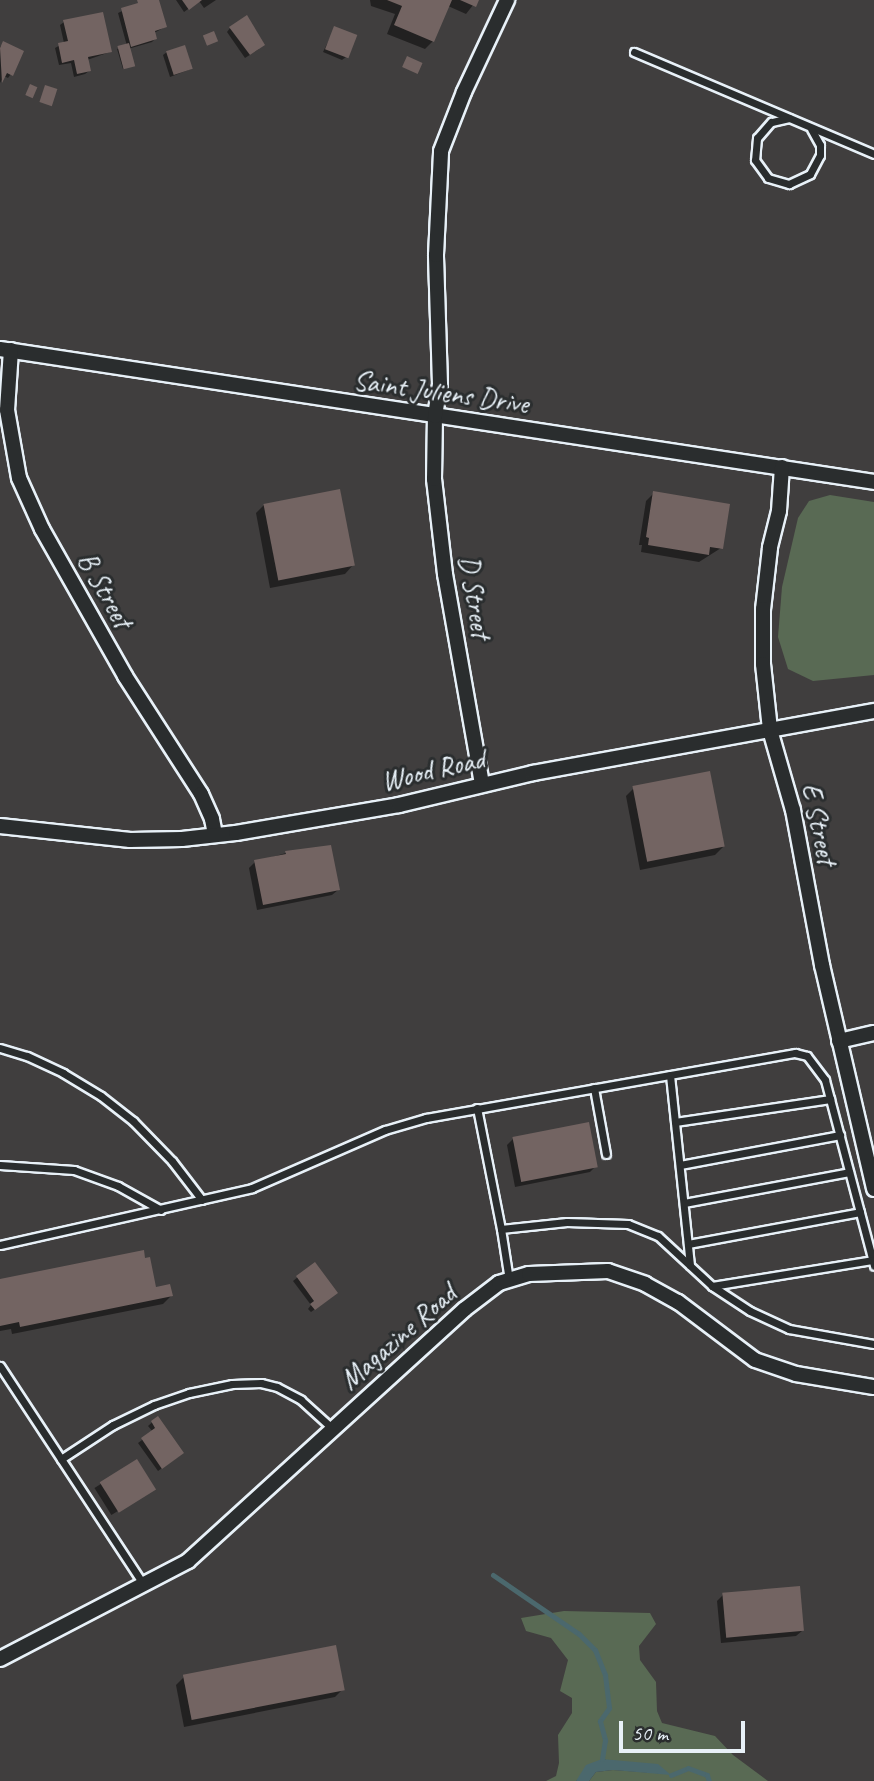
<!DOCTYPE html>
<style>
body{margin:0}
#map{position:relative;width:874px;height:1781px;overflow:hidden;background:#403e3e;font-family:Caveat,sans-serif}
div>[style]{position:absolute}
.green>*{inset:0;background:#596a54}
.water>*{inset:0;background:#4b686d}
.shadow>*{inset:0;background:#0007;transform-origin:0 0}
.stream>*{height:5px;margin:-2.5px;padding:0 2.5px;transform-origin:2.5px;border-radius:2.5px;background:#4b686d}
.building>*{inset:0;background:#736462;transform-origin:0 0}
.roads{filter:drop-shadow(2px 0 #e8f1f8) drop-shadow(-2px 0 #e8f1f8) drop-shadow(0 2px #e8f1f8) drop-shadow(0 -2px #e8f1f8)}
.lane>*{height:7px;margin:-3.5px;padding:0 3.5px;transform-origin:3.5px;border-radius:3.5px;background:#2a2d2e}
.street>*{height:14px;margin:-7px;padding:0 7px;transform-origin:7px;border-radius:7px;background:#2a2d2e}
span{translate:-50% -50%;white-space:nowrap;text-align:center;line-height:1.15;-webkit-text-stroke:6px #2a2d2e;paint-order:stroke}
.street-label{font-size:28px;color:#e8f1f8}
.scale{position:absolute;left:619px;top:1721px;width:126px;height:32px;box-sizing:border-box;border:4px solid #e8f1f8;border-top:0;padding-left:9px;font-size:21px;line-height:24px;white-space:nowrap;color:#e8f1f8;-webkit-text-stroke:5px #2a2d2e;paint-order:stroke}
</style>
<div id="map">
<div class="green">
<div style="clip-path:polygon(830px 495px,874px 502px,874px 675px,813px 681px,788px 669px,778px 637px,782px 587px,798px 518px,809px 501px)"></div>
<div style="clip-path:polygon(564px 1611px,650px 1613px,656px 1624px,639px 1646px,640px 1660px,656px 1682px,657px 1711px,662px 1723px,715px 1736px,733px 1755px,768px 1781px,589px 1781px,596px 1772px,613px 1770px,669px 1774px,602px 1759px,576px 1781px,546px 1781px,556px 1776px,559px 1763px,558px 1735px,572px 1713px,572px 1698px,560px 1691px,568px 1660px,551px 1638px,526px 1631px,521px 1618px)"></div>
</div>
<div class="water">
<div style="clip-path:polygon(602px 1759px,658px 1764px,671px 1775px,613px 1770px,596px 1772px,589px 1781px,576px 1781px,586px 1765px)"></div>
</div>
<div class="shadow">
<div style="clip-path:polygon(146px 0,157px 0,165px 27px,154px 33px,156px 38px,152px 42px,128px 49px,132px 66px,123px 69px,117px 49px,127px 46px,118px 13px)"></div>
<div style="clip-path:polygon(176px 0,216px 0,204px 8px,199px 1px,184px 12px)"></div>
<div style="clip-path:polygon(370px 0,477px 0,466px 14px,448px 6px,433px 41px,425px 49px,387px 34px,395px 14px,371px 6px)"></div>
<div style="clip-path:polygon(64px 22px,110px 52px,87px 60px,89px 71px,85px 74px,74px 77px,71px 63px,59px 65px,55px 48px,64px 43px,60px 25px)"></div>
<div style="clip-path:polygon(230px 28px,259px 49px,245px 58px,227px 32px)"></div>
<div style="clip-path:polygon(335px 28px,346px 57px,342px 60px,323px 52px)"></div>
<div style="clip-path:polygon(4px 43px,11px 74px,8px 78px,4px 76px,0 83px,0 47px)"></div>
<div style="clip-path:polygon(167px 52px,191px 69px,170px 77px,163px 55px)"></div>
<div style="clip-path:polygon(654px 493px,721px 548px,699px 562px,641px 552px,642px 545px,639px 545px,646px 501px)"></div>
<div style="clip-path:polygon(264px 505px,353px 565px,345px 574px,270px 588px,256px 513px)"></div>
<div style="clip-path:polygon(634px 788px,723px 847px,715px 855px,640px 870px,626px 796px)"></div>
<div style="clip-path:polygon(286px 853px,338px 890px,332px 895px,257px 910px,249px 868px,255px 862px)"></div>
<div style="clip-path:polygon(513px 1139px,596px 1166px,590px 1172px,515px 1187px,507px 1145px)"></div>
<div style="clip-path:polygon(314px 1264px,332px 1297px,311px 1312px,308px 1309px,311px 1305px,293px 1281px)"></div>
<div style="clip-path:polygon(0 1280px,155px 1290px,171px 1296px,163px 1304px,12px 1334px,11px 1329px,0 1331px)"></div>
<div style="clip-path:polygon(157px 1418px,179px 1456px,158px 1471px,138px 1443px,153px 1432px,148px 1426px)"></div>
<div style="left:136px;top:1462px;width:32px;height:49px;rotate:58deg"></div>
<div style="clip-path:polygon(723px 1595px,802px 1631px,796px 1636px,721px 1643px,717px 1601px)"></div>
<div style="clip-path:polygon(184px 1677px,343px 1689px,335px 1697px,184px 1727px,176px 1685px)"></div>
</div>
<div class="stream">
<div style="left:493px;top:1575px;width:104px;rotate:34.5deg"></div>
<div style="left:579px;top:1634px;width:23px;rotate:45deg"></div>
<div style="left:595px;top:1650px;width:27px;rotate:68deg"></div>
<div style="left:605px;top:1675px;width:33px;rotate:83deg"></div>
<div style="left:609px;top:1708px;width:16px;rotate:125deg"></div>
<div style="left:600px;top:1721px;width:20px;rotate:75deg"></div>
<div style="left:605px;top:1740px;width:19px;rotate:99deg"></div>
<div style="left:671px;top:1775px;width:18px;rotate:-22deg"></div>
<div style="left:688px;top:1768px;width:20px;rotate:20deg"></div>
<div style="left:707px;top:1775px;width:6px;rotate:72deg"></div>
</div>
<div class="building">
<div style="clip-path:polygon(137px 0,159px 0,167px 27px,155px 31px,157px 39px,131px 47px,121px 8px,138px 3px)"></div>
<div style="clip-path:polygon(182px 0,202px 0,189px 10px)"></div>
<div style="clip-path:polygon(387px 0,452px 0,434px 42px,394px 25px,402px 6px)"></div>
<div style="clip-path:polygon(460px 0,479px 0,476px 7px)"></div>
<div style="clip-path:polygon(103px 12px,112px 52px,88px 57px,91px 71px,77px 74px,74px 60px,62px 63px,58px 43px,68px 41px,63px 20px)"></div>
<div style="clip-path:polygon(247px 15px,265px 45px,250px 55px,229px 27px)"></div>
<div style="left:334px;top:26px;width:25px;height:25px;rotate:21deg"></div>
<div style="left:214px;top:31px;width:11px;height:12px;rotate:68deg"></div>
<div style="clip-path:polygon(3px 41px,24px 51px,13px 76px,7px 73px,2px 83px,0 48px)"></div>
<div style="left:129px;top:43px;width:24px;height:12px;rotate:75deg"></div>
<div style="left:185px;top:45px;width:25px;height:20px;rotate:72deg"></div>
<div style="left:407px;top:56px;width:17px;height:12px;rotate:24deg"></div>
<div style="left:30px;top:84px;width:8px;height:12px;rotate:23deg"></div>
<div style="left:45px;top:85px;width:13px;height:18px;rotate:18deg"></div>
<div style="left:340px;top:489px;width:78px;height:78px;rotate:79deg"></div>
<div style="clip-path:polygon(653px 491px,730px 504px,723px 549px,710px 547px,709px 555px,648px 545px,649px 538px,646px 537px)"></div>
<div style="left:710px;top:771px;width:77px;height:79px;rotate:79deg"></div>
<div style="clip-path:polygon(331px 845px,340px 890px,263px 905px,254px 860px,286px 854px,285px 851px)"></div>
<div style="left:589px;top:1122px;width:46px;height:78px;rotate:79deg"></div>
<div style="clip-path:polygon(144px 1250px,145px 1258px,150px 1257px,156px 1287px,170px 1284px,173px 1296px,20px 1327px,19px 1322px,0 1326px,0 1279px)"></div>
<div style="clip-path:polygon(315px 1262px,338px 1293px,315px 1310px,310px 1304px,314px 1301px,296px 1276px)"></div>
<div style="clip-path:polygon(158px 1416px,184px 1453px,162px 1469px,141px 1438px,155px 1428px,151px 1421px)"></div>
<div style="left:137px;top:1459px;width:36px;height:44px;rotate:58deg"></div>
<div style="left:800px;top:1586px;width:45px;height:78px;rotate:85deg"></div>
<div style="left:336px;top:1645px;width:46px;height:156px;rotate:79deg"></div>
</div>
<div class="roads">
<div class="lane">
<div style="left:634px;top:52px;width:261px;rotate:23deg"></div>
<div style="left:789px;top:118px;width:18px;rotate:167deg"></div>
<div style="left:771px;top:122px;width:21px;rotate:131deg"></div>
<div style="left:757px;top:138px;width:22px;rotate:95deg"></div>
<div style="left:755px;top:160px;width:22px;rotate:54deg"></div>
<div style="left:768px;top:178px;width:22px;rotate:16deg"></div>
<div style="left:789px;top:184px;width:23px;rotate:-25deg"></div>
<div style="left:810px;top:174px;width:21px;rotate:-62deg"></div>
<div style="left:820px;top:155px;width:10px;rotate:-90deg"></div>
<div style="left:820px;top:145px;width:18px;rotate:-119deg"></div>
<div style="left:0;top:1048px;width:28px;rotate:17deg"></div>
<div style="left:27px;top:1056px;width:40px;rotate:25deg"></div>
<div style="left:63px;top:1073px;width:44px;rotate:31.2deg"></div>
<div style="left:101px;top:1096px;width:41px;rotate:38deg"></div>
<div style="left:133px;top:1121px;width:56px;rotate:45.7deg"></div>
<div style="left:172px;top:1161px;width:49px;rotate:52.4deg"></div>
<div style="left:670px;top:1075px;width:191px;rotate:84deg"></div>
<div style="left:594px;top:1088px;width:67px;rotate:79.7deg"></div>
<div style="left:477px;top:1108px;width:123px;rotate:78.8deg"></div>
<div style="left:675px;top:1122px;width:157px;rotate:-8.4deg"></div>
<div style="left:0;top:1165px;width:74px;rotate:3.9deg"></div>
<div style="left:74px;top:1170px;width:47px;rotate:20deg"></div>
<div style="left:118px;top:1186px;width:49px;rotate:29.2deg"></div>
<div style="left:680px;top:1165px;width:163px;rotate:-10.6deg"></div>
<div style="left:684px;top:1203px;width:168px;rotate:-10.6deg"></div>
<div style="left:688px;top:1244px;width:175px;rotate:-10.5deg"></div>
<div style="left:0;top:1245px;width:258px;rotate:-12.7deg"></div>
<div style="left:252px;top:1188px;width:145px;rotate:-23.6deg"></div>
<div style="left:385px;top:1130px;width:43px;rotate:-16.3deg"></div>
<div style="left:426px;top:1118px;width:375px;rotate:-10deg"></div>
<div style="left:795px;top:1053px;width:12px;rotate:14deg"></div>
<div style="left:807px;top:1056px;width:30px;rotate:53deg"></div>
<div style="left:825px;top:1080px;width:192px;rotate:75.2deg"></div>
<div style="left:509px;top:1280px;width:52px;rotate:-98.9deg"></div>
<div style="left:501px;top:1229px;width:66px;rotate:-6.1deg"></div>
<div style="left:567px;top:1222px;width:61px;rotate:1.9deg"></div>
<div style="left:628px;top:1224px;width:32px;rotate:22deg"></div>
<div style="left:658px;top:1236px;width:74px;rotate:42.8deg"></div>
<div style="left:712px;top:1286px;width:45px;rotate:33.3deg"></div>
<div style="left:750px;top:1311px;width:43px;rotate:24.8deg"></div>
<div style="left:789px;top:1329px;width:86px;rotate:10deg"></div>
<div style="left:712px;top:1286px;width:162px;rotate:-9.2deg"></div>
<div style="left:0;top:1366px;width:261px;rotate:56.7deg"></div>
<div style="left:61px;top:1459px;width:62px;rotate:-33.2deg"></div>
<div style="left:113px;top:1425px;width:46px;rotate:-26deg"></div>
<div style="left:154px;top:1405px;width:37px;rotate:-19deg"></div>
<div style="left:189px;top:1393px;width:44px;rotate:-11.8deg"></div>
<div style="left:232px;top:1384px;width:29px;rotate:-2deg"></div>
<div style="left:261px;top:1383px;width:16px;rotate:14deg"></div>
<div style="left:277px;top:1387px;width:27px;rotate:28deg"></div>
<div style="left:301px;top:1400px;width:43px;rotate:42.2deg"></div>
</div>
<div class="street">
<div style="left:0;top:349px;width:884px;rotate:8.65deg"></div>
<div style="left:11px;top:350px;width:60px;rotate:93.8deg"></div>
<div style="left:7px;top:410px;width:69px;rotate:80deg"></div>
<div style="left:19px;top:478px;width:56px;rotate:65.7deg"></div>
<div style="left:42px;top:529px;width:169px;rotate:60.5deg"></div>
<div style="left:125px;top:676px;width:140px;rotate:57.2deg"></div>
<div style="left:201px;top:794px;width:27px;rotate:66deg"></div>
<div style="left:212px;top:819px;width:16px;rotate:79deg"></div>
<div style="left:782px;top:467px;width:44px;rotate:93.9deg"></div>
<div style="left:779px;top:511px;width:38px;rotate:104deg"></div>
<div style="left:770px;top:548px;width:61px;rotate:96.5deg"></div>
<div style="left:763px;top:609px;width:55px;rotate:90deg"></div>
<div style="left:763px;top:664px;width:66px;rotate:83.9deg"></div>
<div style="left:770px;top:730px;width:83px;rotate:74deg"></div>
<div style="left:793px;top:810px;width:158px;rotate:79.4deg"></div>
<div style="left:822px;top:965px;width:230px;rotate:76.9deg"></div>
<div style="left:482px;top:784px;width:213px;rotate:-100deg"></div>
<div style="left:445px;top:574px;width:96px;rotate:-96.6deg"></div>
<div style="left:434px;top:479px;width:63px;rotate:-89.1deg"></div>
<div style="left:435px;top:416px;width:32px;rotate:-81deg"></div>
<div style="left:440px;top:384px;width:129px;rotate:-91.8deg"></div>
<div style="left:436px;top:255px;width:104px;rotate:-87.2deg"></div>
<div style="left:441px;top:151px;width:63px;rotate:-68.7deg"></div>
<div style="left:464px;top:92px;width:102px;rotate:-64.9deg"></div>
<div style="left:0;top:826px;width:131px;rotate:6.1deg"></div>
<div style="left:130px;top:840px;width:52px;rotate:-1.1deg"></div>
<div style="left:182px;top:839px;width:54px;rotate:-6.3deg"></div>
<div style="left:236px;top:833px;width:165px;rotate:-9.7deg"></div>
<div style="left:399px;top:805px;width:138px;rotate:-13.4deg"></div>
<div style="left:533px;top:773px;width:347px;rotate:-10.3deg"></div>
<div style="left:839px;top:1041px;width:36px;rotate:-13deg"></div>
<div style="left:0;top:1659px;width:212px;rotate:-27.5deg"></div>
<div style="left:188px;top:1561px;width:374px;rotate:-42.3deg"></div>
<div style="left:465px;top:1309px;width:43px;rotate:-37.4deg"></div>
<div style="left:499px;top:1283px;width:31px;rotate:-17deg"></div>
<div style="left:529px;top:1274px;width:79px;rotate:-2.2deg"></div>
<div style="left:608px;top:1271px;width:39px;rotate:19deg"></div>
<div style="left:645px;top:1284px;width:38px;rotate:29deg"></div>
<div style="left:678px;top:1302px;width:96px;rotate:37deg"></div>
<div style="left:755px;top:1360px;width:43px;rotate:18.9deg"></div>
<div style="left:796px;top:1374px;width:79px;rotate:9.5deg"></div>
</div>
</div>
<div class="street-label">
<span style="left:441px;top:392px;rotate:8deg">Saint Juliens Drive</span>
<span style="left:105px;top:590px;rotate:61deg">B Street</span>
<span style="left:475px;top:597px;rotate:81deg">D Street</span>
<span style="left:433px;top:770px;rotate:-13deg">Wood Road</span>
<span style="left:819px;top:824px;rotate:78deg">E Street</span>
<span style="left:398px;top:1337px;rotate:-41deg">Magazine Road</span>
</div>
<div class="scale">50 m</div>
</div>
